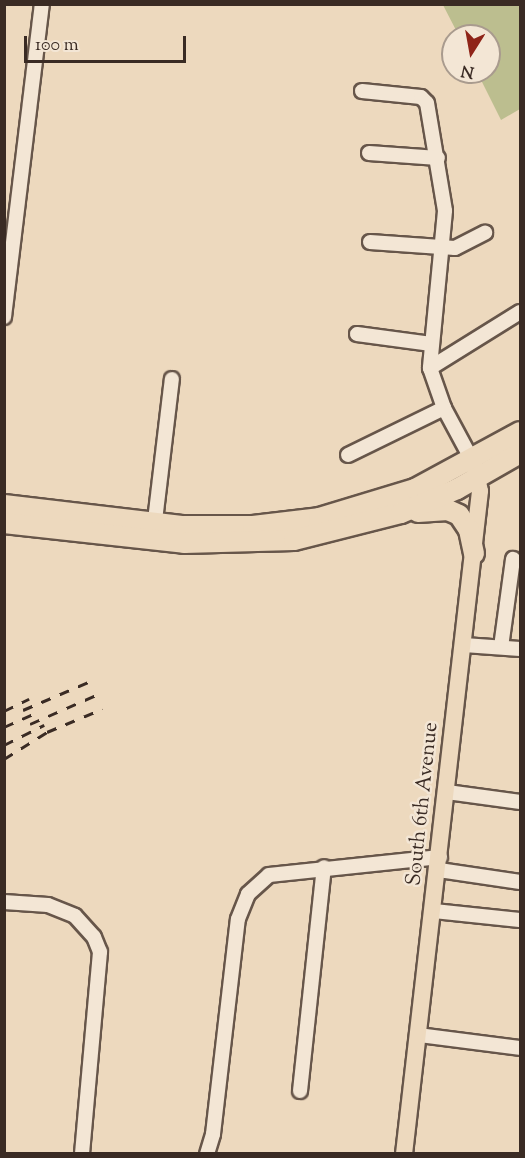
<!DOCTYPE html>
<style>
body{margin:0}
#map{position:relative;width:525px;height:1158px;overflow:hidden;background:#edd9be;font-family:"Sorts Mill Goudy",serif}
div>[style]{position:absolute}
.green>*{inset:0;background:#bcbe8f}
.roads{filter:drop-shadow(2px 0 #67564a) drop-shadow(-2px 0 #67564a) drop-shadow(0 2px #67564a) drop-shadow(0 -2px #67564a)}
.minor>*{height:14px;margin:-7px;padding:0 7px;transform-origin:7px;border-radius:7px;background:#f3e6d5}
.major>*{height:16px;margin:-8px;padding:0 8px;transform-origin:8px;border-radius:8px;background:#edd9be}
.highway>*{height:20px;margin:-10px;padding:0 10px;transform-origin:10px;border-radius:10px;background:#edd9be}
.rail>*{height:3px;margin-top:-1.5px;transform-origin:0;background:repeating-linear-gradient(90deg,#3a2b24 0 10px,transparent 0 20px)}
span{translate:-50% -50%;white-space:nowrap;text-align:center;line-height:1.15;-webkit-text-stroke:5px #f3e6d5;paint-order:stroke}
.street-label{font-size:21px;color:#3a2b24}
.frame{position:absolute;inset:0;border:6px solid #3a2b24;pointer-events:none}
.north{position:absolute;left:441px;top:24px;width:60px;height:60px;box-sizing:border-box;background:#f3e6d5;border:2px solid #a99b8e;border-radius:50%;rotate:191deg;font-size:16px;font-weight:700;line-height:24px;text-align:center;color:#3a2b24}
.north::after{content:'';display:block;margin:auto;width:21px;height:27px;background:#8f2418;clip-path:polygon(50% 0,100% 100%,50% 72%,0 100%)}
.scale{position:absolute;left:24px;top:36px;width:162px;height:27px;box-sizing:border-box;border:3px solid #3a2b24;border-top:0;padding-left:8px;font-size:18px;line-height:21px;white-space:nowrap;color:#3a2b24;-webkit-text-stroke:4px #f3e6d5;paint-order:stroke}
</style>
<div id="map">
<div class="green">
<div style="clip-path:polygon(443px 5px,520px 5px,520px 109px,501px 120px,477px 72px,489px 72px,489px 36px,459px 36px)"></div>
</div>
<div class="roads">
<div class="minor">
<div style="left:362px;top:91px;width:59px;rotate:5.8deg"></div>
<div style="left:421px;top:97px;width:8px;rotate:45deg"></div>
<div style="left:427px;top:103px;width:109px;rotate:80.5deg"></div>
<div style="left:445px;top:211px;width:158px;rotate:95.5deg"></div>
<div style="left:430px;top:368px;width:42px;rotate:70.7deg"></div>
<div style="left:444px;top:408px;width:59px;rotate:61.7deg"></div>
<div style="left:369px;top:153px;width:69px;rotate:4.1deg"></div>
<div style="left:370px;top:242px;width:85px;rotate:4deg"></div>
<div style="left:455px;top:248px;width:34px;rotate:-27deg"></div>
<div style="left:4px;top:317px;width:315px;rotate:-83.1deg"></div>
<div style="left:357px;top:334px;width:75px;rotate:7.7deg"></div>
<div style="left:430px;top:368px;width:106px;rotate:-31.9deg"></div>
<div style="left:348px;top:455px;width:107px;rotate:-26.1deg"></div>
<div style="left:154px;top:529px;width:151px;rotate:-83.2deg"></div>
<div style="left:464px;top:645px;width:56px;rotate:4.1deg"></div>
<div style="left:501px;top:647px;width:89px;rotate:-82.2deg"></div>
<div style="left:447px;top:792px;width:74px;rotate:7.8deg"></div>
<div style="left:439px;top:870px;width:82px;rotate:8.4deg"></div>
<div style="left:4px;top:902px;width:44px;rotate:3.9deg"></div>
<div style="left:48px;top:905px;width:29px;rotate:22deg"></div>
<div style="left:75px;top:916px;width:28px;rotate:48deg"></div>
<div style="left:94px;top:937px;width:16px;rotate:68deg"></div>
<div style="left:100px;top:952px;width:203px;rotate:95.1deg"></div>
<div style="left:434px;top:911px;width:86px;rotate:6deg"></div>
<div style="left:419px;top:1035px;width:102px;rotate:7.3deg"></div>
<div style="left:300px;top:1091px;width:225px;rotate:-83.9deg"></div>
<div style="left:207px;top:1154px;width:21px;rotate:-73deg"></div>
<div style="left:213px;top:1134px;width:216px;rotate:-83.4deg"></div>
<div style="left:238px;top:919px;width:27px;rotate:-68deg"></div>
<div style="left:248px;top:894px;width:28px;rotate:-42deg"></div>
<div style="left:269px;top:875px;width:172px;rotate:-6deg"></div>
</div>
<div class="major">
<div style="left:404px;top:1154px;width:667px;rotate:-83.46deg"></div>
<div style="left:480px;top:491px;width:26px;rotate:-103deg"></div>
</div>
<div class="highway">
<div style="left:4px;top:505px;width:181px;rotate:6.7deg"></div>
<div style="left:184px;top:526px;width:69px"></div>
<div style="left:253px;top:526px;width:66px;rotate:-6.9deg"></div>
<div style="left:319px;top:518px;width:100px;rotate:-16.8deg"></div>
<div style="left:415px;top:489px;width:119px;rotate:-28.5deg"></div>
<div style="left:418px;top:512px;width:30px;rotate:-4deg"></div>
<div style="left:448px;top:510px;width:12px;rotate:24deg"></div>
<div style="left:459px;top:515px;width:18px;rotate:56deg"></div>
<div style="left:469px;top:530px;width:24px;rotate:78deg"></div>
<div style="left:4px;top:523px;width:181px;rotate:6.3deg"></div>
<div style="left:184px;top:543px;width:110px;rotate:-1.6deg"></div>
<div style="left:294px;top:540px;width:110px;rotate:-14.2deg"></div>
<div style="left:401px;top:513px;width:61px;rotate:-23.2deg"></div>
<div style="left:457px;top:489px;width:73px;rotate:-29.7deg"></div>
</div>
</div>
<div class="rail">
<div style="left:23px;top:710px;width:74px;rotate:-23.1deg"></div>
<div style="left:4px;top:711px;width:28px;rotate:-26deg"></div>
<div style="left:30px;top:724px;width:72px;rotate:-23.7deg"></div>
<div style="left:4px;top:727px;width:36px;rotate:-24deg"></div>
<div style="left:4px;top:745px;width:45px;rotate:-26.6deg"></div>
<div style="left:4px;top:759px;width:51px;rotate:-32.1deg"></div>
<div style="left:47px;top:732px;width:60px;rotate:-22.7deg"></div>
</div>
<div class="street-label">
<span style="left:423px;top:804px;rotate:-84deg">South 6th Avenue</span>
</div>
<div class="frame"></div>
<div class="north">N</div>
<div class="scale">100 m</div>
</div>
